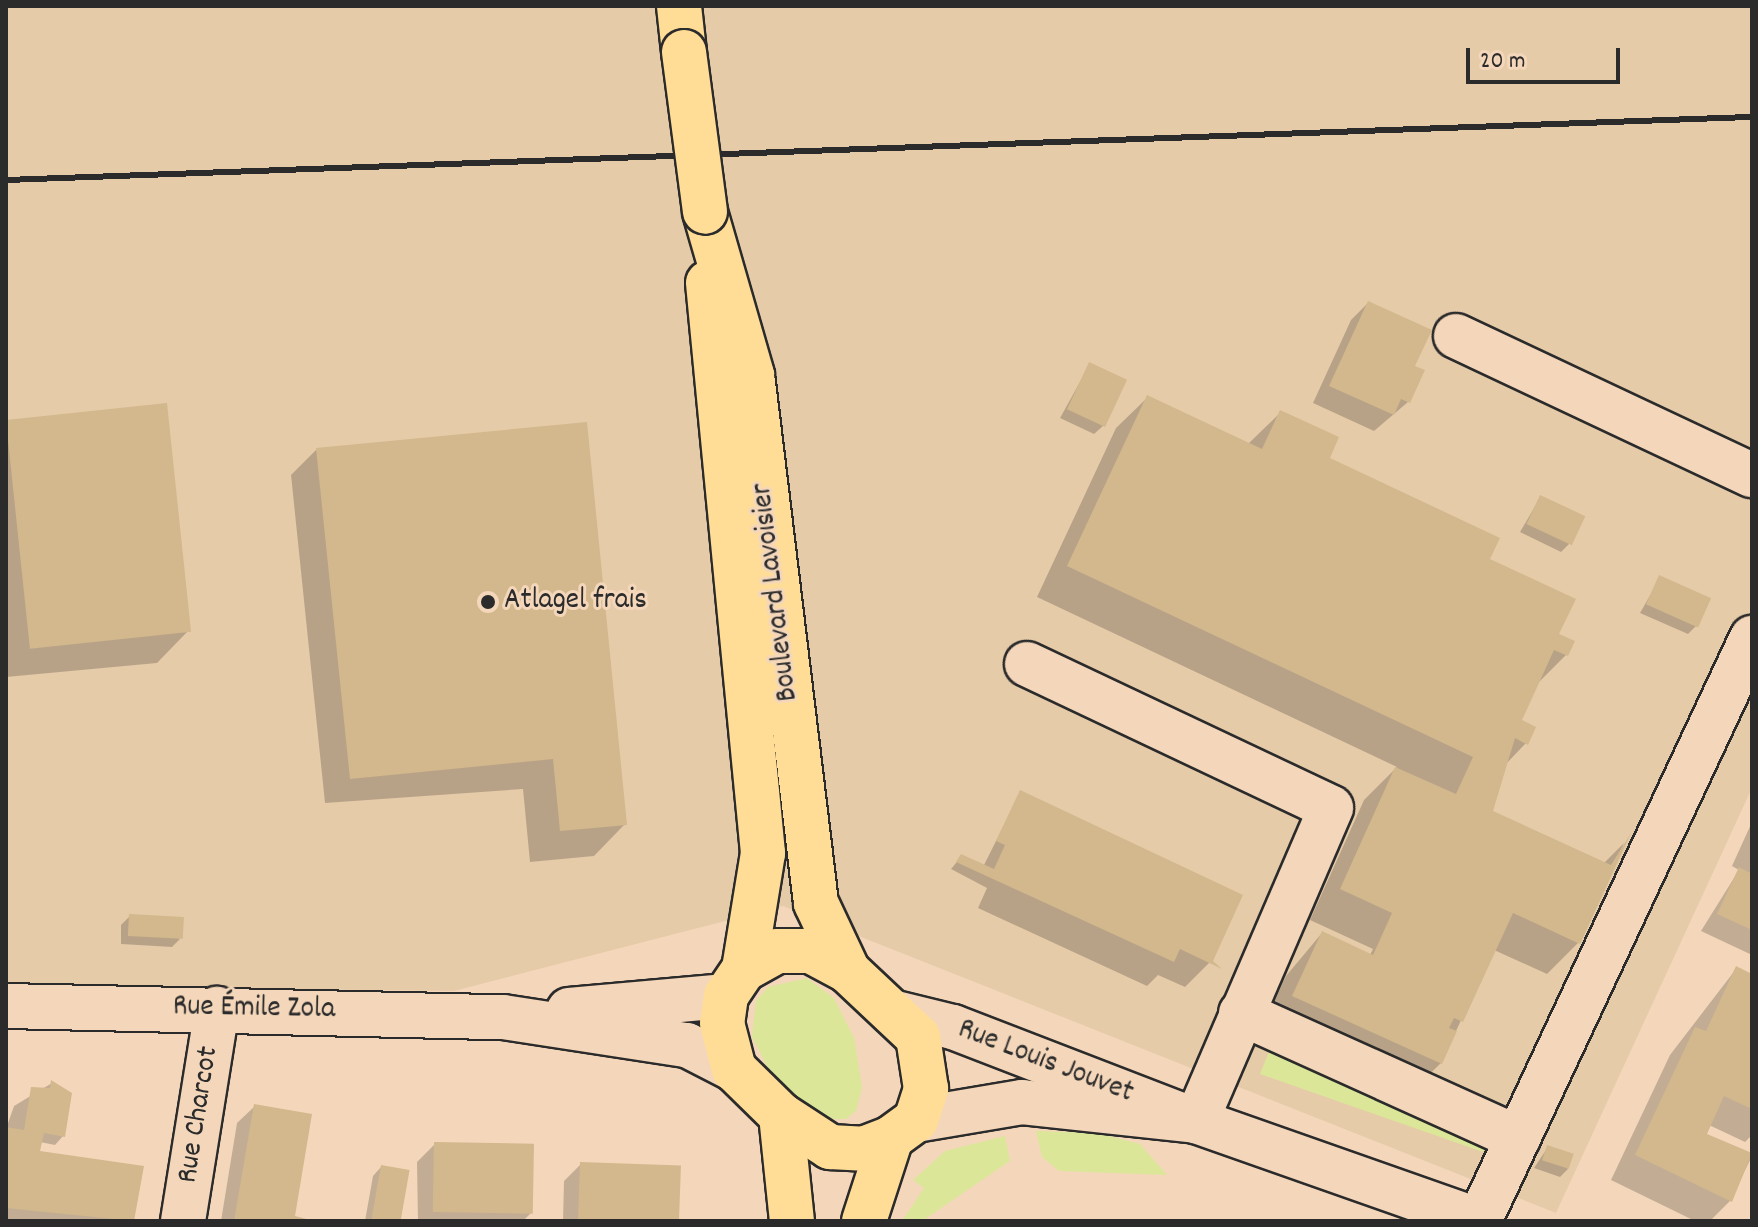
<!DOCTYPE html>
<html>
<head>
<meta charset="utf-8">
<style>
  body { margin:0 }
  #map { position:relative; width:1758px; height:1227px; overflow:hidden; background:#f4d7ba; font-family:Dekko,sans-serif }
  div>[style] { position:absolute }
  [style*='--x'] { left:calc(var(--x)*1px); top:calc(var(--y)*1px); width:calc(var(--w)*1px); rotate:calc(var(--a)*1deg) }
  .built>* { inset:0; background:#e6cba9 }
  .green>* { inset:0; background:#dbe699 }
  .shadow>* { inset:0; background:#0003 }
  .building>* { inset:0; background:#d2b88c; transform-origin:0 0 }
  .roads { filter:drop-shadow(2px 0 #2b2b2b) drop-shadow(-2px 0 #2b2b2b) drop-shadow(0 2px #2b2b2b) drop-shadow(0 -2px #2b2b2b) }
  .minor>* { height:44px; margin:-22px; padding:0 22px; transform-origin:22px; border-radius:22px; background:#f4d7ba }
  .major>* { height:44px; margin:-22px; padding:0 22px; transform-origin:22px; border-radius:22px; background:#ffdd96 }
  .rail>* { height:6px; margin:-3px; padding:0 3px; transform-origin:3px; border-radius:3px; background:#2b2b2b }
  .bridges { filter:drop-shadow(2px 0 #2b2b2b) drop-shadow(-2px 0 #2b2b2b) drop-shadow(0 2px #2b2b2b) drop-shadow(0 -2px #2b2b2b) }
  .major-bridge>* { height:44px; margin:-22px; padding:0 22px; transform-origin:22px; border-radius:22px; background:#ffdd96 }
  .dots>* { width:22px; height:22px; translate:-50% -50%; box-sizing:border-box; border:4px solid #f4d7ba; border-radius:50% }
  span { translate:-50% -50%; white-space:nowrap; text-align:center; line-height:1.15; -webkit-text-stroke:6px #f4d7ba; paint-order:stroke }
  .street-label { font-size:30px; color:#2b2b2b }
  .poi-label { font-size:30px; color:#2b2b2b }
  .left { translate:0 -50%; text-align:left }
  .frame { position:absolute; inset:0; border:8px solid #2b2b2b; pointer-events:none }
  .scale { position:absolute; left:1466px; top:48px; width:154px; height:36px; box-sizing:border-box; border:4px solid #2b2b2b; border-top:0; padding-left:10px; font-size:24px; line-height:28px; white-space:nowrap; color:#2b2b2b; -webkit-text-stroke:6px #f4d7ba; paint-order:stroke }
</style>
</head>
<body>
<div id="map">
  <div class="built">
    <div style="clip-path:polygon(6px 6px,1752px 6px,1752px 788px,1556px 1213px,783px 906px,454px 991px,6px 986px)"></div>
  </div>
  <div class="green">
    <div style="clip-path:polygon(807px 978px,834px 998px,854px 1038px,862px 1087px,856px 1111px,846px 1119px,823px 1119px,807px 1107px,770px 1072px,752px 1037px,756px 1001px,768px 987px)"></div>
    <div style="clip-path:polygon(1272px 1044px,1488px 1144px,1483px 1152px,1260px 1074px)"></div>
    <div style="clip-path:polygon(1036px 1131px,1098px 1133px,1140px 1144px,1167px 1175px,1059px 1171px,1042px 1157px)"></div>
    <div style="clip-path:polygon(1005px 1136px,1010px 1161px,922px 1221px,902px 1221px,924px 1188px,913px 1180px,945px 1151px)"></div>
  </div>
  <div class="shadow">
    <div style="clip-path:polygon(1368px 303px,1412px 367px,1408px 402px,1374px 431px,1313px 403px,1351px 320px)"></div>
    <div style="clip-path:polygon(1090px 364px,1103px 426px,1094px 434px,1060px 418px)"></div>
    <div style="clip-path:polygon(1148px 397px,1248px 444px,1281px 412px,1327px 459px,1488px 560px,1566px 655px,1535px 686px,1519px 721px,1526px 743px,1505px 765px,1490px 812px,1604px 863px,1624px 843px,1579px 942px,1547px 974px,1494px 950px,1441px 1063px,1409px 1094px,1262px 1028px,1286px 976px,1322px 933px,1370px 955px,1373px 949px,1310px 920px,1364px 800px,1397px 767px,1037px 597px,1116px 428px)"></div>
    <div style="clip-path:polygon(6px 421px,188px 631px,157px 663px,6px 677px)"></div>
    <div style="clip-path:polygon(316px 450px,625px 824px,594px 856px,530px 862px,523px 789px,325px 803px,291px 475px)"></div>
    <div style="clip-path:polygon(1540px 498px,1570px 543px,1561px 552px,1520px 532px)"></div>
    <div style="clip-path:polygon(1660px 578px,1696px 626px,1688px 634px,1640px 613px)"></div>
    <div style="clip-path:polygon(1020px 793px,1210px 962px,1185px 987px,1158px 975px,1147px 986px,978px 908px,987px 888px,951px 869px,961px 857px,983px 867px)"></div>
    <div style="clip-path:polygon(1752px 822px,1752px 955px,1701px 931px,1739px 870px,1732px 866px)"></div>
    <div style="clip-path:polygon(130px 916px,180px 939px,172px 947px,121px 944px,121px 925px)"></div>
    <div style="clip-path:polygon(1736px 969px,1752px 976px,1752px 1135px,1745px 1142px,1709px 1125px,1705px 1135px,1752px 1156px,1730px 1201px,1710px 1221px,1695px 1221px,1611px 1180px,1670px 1055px)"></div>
    <div style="clip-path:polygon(52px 1083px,63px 1136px,55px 1145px,40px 1142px,38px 1153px,142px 1168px,132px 1221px,6px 1221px,6px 1129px,14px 1106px)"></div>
    <div style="clip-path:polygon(255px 1106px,292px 1218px,313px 1221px,221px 1221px,237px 1123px)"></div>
    <div style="clip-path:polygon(435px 1144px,531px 1213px,523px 1221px,418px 1221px,417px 1162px)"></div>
    <div style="clip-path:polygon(1548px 1147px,1568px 1169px,1560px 1177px,1534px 1168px)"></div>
    <div style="clip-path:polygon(581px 1164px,677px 1221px,563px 1221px,564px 1181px)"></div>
    <div style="clip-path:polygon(381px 1167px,398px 1221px,365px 1221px,373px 1176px)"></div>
  </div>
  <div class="building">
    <div style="clip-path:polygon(1368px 301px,1432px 330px,1415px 366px,1425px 370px,1410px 403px,1401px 399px,1394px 415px,1329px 386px)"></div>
    <div style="left:1089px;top:362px;width:42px;height:52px;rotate:25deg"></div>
    <div style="clip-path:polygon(1147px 395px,1262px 449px,1280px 410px,1339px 437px,1330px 458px,1500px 538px,1490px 559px,1576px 599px,1559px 634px,1575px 641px,1568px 656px,1554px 650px,1522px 720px,1536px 727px,1528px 745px,1515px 738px,1493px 811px,1611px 865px,1631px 833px,1580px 944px,1513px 913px,1463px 1022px,1454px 1018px,1449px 1028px,1457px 1031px,1442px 1064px,1292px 996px,1322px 931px,1373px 955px,1392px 913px,1340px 889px,1395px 767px,1456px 794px,1473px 757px,1067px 566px)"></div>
    <div style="left:167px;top:403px;width:230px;height:162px;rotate:84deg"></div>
    <div style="clip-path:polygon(587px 422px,627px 825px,560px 831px,553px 759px,350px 779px,316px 448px)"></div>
    <div style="left:1540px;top:495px;width:50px;height:32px;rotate:25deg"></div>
    <div style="left:1659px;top:575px;width:57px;height:32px;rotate:24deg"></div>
    <div style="clip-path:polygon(1020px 790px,1243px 895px,1213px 961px,1222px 969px,1180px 949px,1174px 962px,956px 862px,961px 854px,994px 869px,1005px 845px,996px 841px)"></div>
    <div style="clip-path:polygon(1739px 867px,1752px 874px,1752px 930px,1717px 914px)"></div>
    <div style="left:129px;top:914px;width:55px;height:22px;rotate:3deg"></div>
    <div style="clip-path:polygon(1736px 966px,1752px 974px,1752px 1109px,1724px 1096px,1707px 1134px,1752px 1153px,1732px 1202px,1635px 1155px,1695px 1027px,1706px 1031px)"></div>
    <div style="clip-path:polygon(51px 1080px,72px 1093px,65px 1137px,44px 1133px,40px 1151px,144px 1166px,134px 1221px,6px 1208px,6px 1127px,24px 1130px,31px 1087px,50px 1088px)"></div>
    <div style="clip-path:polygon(254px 1104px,312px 1114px,295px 1216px,314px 1221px,234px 1221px)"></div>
    <div style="left:434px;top:1142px;width:100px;height:70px;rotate:1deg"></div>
    <div style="left:1547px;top:1145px;width:28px;height:16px;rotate:18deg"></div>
    <div style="left:580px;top:1162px;width:101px;height:59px;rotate:2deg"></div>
    <div style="left:381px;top:1165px;width:29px;height:57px;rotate:10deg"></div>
  </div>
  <div class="roads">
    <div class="minor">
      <div style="--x:1456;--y:336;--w:327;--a:25.2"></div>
      <div style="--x:1027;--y:664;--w:336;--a:25.3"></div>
      <div style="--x:1331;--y:808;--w:341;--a:113.3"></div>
      <div style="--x:1196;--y:1121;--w:301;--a:19.4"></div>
      <div style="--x:6;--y:1006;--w:497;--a:1.3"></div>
      <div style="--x:503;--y:1017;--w:186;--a:8.7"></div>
      <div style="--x:687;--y:1045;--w:53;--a:27.1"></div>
      <div style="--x:569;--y:1010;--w:158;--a:-5.1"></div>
      <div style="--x:892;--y:1012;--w:63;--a:13.8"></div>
      <div style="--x:953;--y:1027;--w:261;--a:21.1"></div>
      <div style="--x:1196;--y:1121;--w:175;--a:-173.8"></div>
      <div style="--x:1022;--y:1102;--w:108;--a:170.4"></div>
      <div style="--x:1241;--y:1013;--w:304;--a:24.3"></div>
      <div style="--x:183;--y:1221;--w:215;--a:-80.9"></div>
      <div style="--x:1479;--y:1221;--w:644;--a:-64.91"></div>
    </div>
    <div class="major">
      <div style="--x:679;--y:6;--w:46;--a:83.8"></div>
      <div style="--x:705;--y:212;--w:170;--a:73.9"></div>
      <div style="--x:752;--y:375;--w:532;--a:83.09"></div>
      <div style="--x:816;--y:903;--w:75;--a:64.8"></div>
      <div style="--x:708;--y:283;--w:573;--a:84.49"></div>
      <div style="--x:763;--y:853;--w:118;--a:99.3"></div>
      <div style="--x:781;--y:1115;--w:107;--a:84.1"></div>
      <div style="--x:864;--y:1221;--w:87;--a:-72"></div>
      <div style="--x:891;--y:1138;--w:31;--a:-36"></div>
      <div style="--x:916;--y:1120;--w:33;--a:-72"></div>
      <div style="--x:926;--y:1089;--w:53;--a:-98.7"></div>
      <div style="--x:918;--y:1037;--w:96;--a:-136.7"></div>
      <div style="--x:848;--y:971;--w:42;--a:-151.6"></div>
      <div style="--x:811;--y:951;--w:34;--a:180"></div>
      <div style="--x:777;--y:951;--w:38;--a:151"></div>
      <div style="--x:744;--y:969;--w:32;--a:124"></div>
      <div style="--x:726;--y:996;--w:27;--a:98"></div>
      <div style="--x:722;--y:1023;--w:48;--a:75.4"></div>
      <div style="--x:734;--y:1069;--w:66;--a:44.4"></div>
      <div style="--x:781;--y:1115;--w:59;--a:33.1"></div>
      <div style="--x:830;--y:1147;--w:33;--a:3"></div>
      <div style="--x:863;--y:1149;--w:30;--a:-21"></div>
    </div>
  </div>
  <div class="rail">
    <div style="--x:6;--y:180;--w:1747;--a:-2.07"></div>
  </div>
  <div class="bridges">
    <div class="major-bridge">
      <div style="--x:684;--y:52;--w:161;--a:82.5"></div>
    </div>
  </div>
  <div class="dots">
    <div style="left:488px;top:602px;background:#2b2b2b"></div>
  </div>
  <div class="street-label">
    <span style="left:777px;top:592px;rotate:-97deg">Boulevard Lavoisier</span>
    <span style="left:254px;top:1010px;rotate:1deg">Rue Émile Zola</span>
    <span style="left:1045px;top:1063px;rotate:21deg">Rue Louis Jouvet</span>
    <span style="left:200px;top:1115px;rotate:-81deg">Rue Charcot</span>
  </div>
  <div class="poi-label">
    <span class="left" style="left:504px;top:602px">Atlagel frais</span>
  </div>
  <div class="frame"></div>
  <div class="scale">20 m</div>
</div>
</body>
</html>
